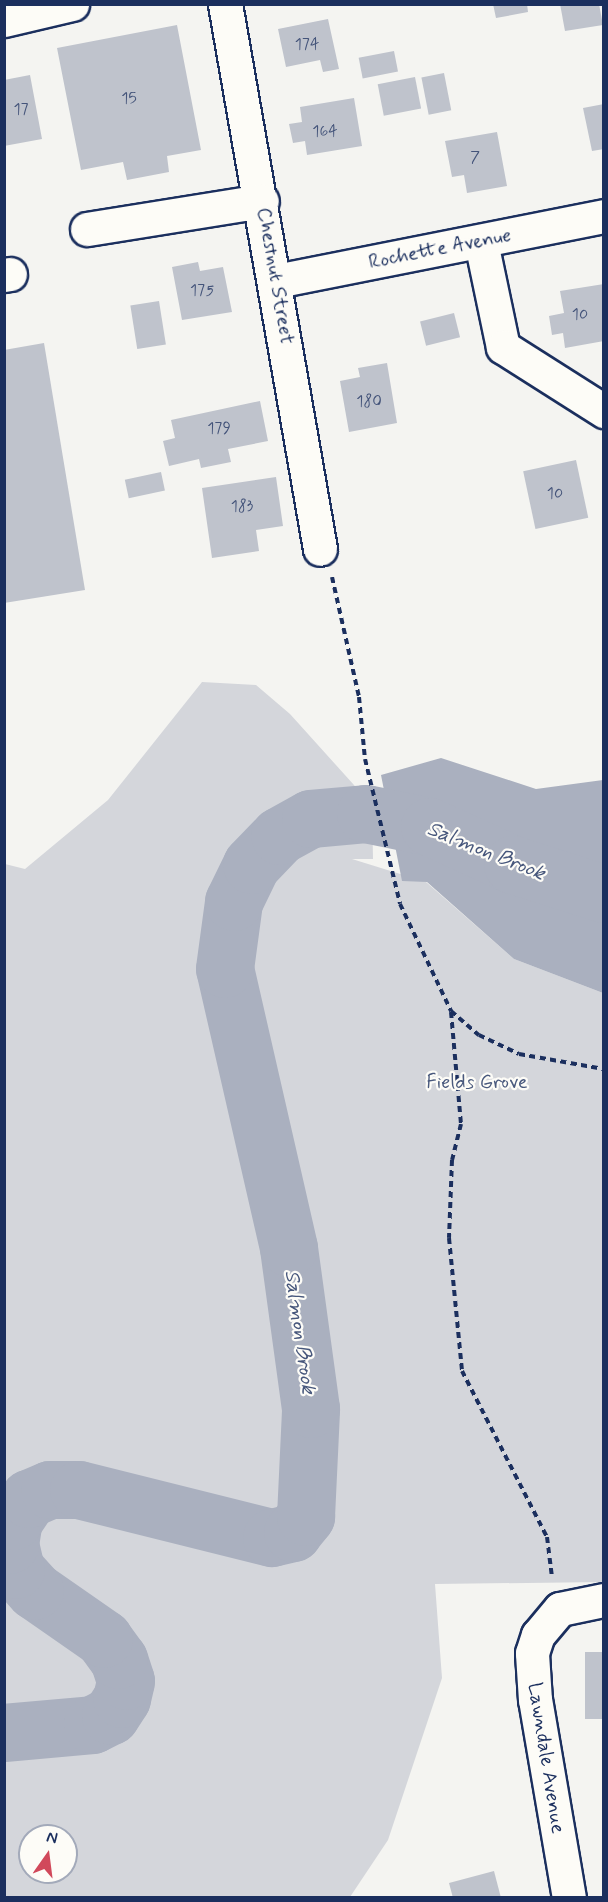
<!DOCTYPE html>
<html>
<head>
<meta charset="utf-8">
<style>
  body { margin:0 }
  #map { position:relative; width:608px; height:1902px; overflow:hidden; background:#f4f4f1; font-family:Mynerve,sans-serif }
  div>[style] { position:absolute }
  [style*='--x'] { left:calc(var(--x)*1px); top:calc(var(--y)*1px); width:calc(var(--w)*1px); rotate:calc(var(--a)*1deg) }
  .green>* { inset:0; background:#d4d6db }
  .water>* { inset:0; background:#aab0bf }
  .river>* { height:58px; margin:-29px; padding:0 29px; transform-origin:29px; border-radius:29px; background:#aab0bf }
  .building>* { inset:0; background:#bfc3cc; transform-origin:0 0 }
  .path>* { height:4px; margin-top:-2px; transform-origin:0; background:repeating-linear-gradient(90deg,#1b2f5e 0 6px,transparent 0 10.5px) }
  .roads { filter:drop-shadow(2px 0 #1b2f5e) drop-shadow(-2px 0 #1b2f5e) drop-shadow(0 2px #1b2f5e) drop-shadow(0 -2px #1b2f5e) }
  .minor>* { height:33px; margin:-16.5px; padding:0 16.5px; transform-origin:16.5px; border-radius:16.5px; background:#fdfcf7 }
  span { translate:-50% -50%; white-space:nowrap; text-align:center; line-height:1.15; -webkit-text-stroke:4.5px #fdfcf7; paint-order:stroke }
  .number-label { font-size:16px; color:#44547a }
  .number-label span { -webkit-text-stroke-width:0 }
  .street-label { font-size:20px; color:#1b2f5e }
  .park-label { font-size:20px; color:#49597d }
  .water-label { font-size:21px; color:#46567b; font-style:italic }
  .frame { position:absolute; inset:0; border:6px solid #1b2f5e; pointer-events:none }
  .north { position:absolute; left:18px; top:1824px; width:60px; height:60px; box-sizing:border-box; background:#fdfcf7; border:2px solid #a3aaba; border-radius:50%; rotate:14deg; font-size:16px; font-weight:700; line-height:24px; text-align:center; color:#1b2f5e }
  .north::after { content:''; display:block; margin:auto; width:21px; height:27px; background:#d1495b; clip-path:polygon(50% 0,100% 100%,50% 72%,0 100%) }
</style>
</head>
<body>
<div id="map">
  <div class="green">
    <div style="clip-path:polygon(evenodd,202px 682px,256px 685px,290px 714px,372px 805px,373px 859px,352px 859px,426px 882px,514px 959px,603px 993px,603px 1582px,435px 1584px,442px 1678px,388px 1840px,350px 1897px,5px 1898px,5px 864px,25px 869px,108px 800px,202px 682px,30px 1836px,66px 1836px,66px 1872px,30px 1872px,30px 1836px)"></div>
  </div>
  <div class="water">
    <div style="clip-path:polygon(441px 758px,536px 789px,603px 780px,603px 993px,514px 959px,427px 882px,402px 881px,381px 775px)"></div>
  </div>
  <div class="river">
    <div style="--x:4;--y:1733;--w:89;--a:-5.1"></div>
    <div style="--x:93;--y:1725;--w:20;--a:-27"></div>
    <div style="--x:111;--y:1716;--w:20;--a:-57"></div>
    <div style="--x:122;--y:1699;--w:18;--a:-77"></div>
    <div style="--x:126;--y:1681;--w:22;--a:-108"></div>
    <div style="--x:119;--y:1660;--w:26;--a:-126"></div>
    <div style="--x:104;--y:1639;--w:84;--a:-145.2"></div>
    <div style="--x:35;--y:1591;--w:28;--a:-132"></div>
    <div style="--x:16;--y:1570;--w:26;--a:-103"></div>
    <div style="--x:10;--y:1545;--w:24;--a:-81"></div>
    <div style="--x:14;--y:1521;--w:27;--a:-56"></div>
    <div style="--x:29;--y:1499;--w:23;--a:-23"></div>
    <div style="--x:50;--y:1490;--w:29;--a:0"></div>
    <div style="--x:79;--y:1490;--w:199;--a:14"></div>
    <div style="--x:272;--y:1538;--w:22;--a:-13"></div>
    <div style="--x:293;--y:1533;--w:21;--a:-51"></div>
    <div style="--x:306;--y:1517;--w:108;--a:-87.3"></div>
    <div style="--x:311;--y:1409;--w:162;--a:-97.8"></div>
    <div style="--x:289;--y:1248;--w:286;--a:-102.9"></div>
    <div style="--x:225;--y:969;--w:68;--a:-82.3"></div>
    <div style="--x:234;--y:902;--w:41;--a:-64.1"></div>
    <div style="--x:252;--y:865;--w:40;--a:-46"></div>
    <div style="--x:280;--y:836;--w:35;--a:-29"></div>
    <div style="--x:311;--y:819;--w:55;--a:-5.2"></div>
    <div style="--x:366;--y:814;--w:65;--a:11.5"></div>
    <div style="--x:430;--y:827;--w:91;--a:24.6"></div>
    <div style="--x:513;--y:865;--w:96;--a:17.7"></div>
  </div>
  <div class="building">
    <div style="clip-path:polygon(493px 4px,527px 4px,528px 12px,496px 18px)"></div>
    <div style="clip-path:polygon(560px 4px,599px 4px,603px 25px,565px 31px)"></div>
    <div style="clip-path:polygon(328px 19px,339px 69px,323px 72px,320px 60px,286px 67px,278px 29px)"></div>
    <div style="clip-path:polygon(177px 25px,201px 150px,167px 156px,169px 172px,127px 180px,123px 162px,81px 170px,57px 48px)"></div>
    <div style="left:394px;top:51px;width:21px;height:36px;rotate:79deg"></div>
    <div style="left:444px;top:73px;width:38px;height:23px;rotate:79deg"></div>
    <div style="clip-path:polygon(30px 75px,42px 139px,4px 146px,4px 80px)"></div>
    <div style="left:415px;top:77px;width:32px;height:38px;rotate:79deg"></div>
    <div style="clip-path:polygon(354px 98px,362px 146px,307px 155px,305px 141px,293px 143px,289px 124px,302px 122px,300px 107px)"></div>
    <div style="clip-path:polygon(604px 104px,604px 149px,592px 151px,583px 108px)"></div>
    <div style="clip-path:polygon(497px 132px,507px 186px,467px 193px,464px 175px,452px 177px,445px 141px)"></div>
    <div style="clip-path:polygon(198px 262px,200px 271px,223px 267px,232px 312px,182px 320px,172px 267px)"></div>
    <div style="clip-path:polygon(604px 284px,604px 341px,565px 348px,563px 333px,552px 335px,549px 316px,564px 313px,560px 291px)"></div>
    <div style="left:159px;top:301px;width:44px;height:29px;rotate:81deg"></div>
    <div style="left:454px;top:313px;width:25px;height:35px;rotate:76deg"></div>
    <div style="clip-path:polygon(44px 343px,85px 590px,4px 603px,4px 350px)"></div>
    <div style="clip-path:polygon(387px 363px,397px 423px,349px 432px,340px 381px,360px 377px,358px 368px)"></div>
    <div style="clip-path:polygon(260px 401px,268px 441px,228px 449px,231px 462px,201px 468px,199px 459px,169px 466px,163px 441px,175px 438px,171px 420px)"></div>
    <div style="left:576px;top:460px;width:59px;height:54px;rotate:78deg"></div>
    <div style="left:161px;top:472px;width:19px;height:37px;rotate:78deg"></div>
    <div style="clip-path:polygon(276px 477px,283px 526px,256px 530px,259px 551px,212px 558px,202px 488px)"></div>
    <div style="left:585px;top:1652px;width:19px;height:67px"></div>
    <div style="clip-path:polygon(494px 1871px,501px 1898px,453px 1898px,449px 1883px)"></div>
  </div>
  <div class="path">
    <div style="--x:332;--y:577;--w:123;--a:77.3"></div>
    <div style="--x:359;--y:697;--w:62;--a:84.5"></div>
    <div style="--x:365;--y:759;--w:149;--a:76.4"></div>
    <div style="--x:400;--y:904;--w:119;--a:64.5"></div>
    <div style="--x:451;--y:1011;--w:37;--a:41"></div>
    <div style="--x:479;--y:1035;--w:44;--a:25.4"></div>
    <div style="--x:519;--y:1054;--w:86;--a:10"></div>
    <div style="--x:451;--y:1012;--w:112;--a:84.9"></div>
    <div style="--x:461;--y:1124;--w:37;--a:104"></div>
    <div style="--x:452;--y:1160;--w:78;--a:92.2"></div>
    <div style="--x:449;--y:1238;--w:134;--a:84.4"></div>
    <div style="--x:462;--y:1371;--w:186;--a:62.9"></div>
    <div style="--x:547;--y:1537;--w:40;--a:82.9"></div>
  </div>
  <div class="roads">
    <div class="minor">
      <div style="--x:225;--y:4;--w:553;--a:80.11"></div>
      <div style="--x:4;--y:20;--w:70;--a:-13.2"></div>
      <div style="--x:87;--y:229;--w:177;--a:-9.1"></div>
      <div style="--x:481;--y:242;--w:107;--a:78.2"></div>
      <div style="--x:503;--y:347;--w:120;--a:32.4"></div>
      <div style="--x:4;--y:275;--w:6;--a:-9"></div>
      <div style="--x:276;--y:281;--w:334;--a:-11.2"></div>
      <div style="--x:569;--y:1898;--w:201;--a:-99.7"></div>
      <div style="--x:535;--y:1700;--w:47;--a:-93.7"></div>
      <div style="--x:532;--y:1653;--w:19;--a:-72"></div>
      <div style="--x:538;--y:1635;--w:34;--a:-50"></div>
      <div style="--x:560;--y:1609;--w:45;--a:-11.6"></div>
    </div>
  </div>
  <div class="number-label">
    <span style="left:307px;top:45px">174</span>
    <span style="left:129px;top:99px">15</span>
    <span style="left:21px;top:110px">17</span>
    <span style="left:325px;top:132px">164</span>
    <span style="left:475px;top:158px">7</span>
    <span style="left:202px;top:291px">175</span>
    <span style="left:580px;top:315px">10</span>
    <span style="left:369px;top:402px">180</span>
    <span style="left:219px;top:429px">179</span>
    <span style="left:555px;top:494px">10</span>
    <span style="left:242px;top:507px">183</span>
  </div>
  <div class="street-label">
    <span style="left:440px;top:249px;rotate:-11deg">Rochette Avenue</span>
    <span style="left:275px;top:276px;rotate:80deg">Chestnut Street</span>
    <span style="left:546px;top:1758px;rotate:81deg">Lawndale Avenue</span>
  </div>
  <div class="park-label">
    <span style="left:477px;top:1082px">Fields Grove</span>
  </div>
  <div class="water-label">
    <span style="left:486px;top:851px;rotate:22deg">Salmon Brook</span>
    <span style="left:300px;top:1332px;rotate:82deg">Salmon Brook</span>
  </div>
  <div class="frame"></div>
  <div class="north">N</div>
</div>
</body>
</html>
